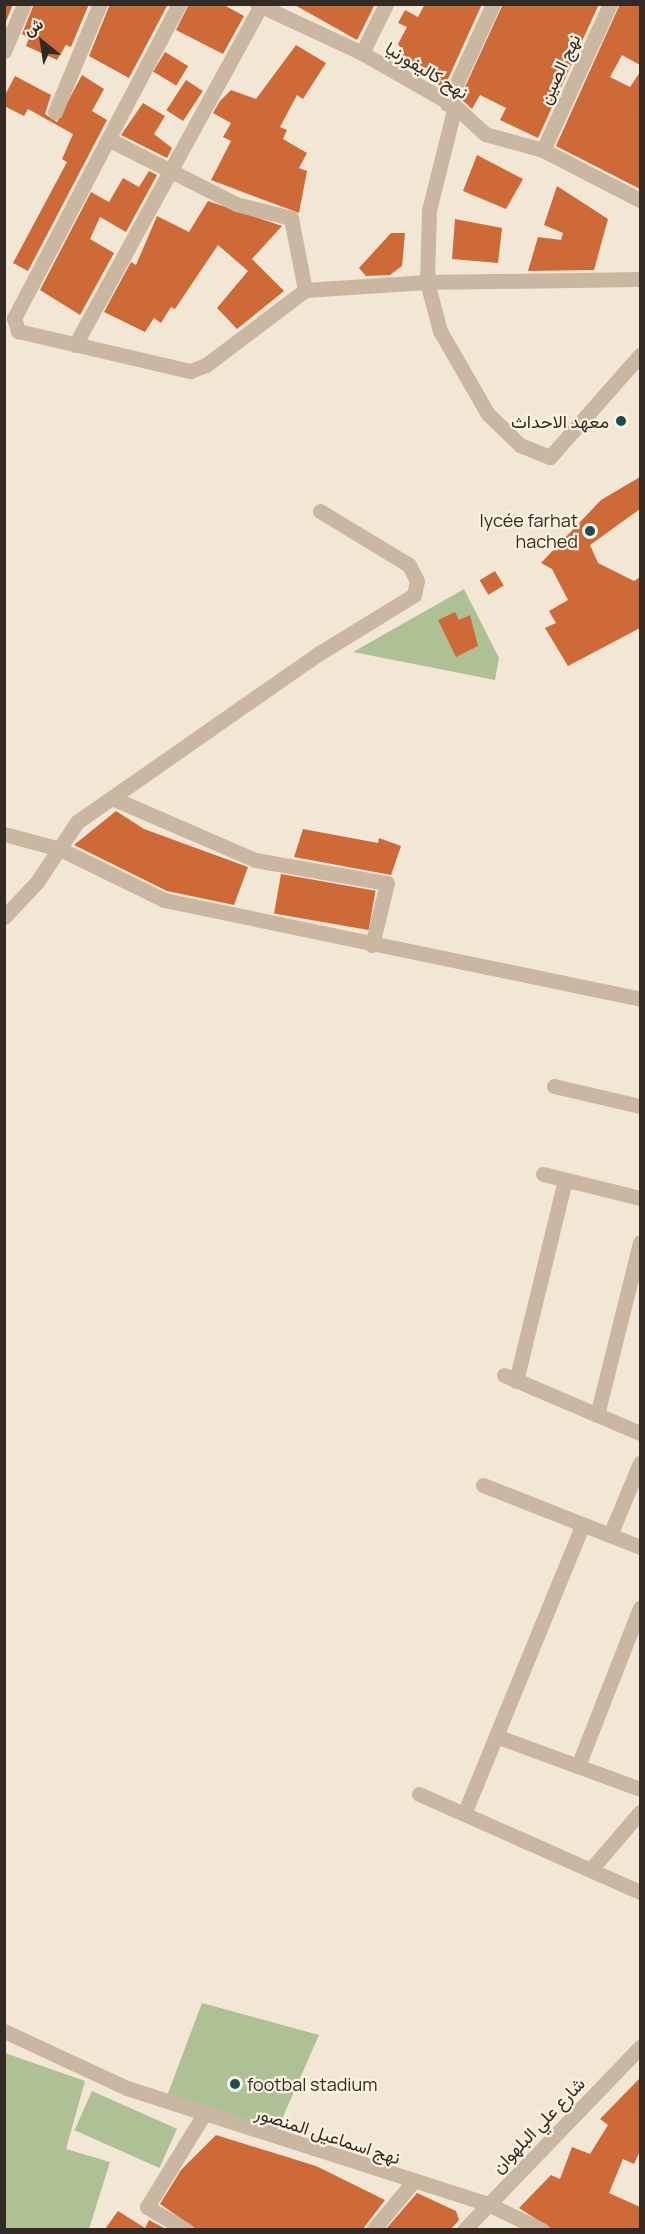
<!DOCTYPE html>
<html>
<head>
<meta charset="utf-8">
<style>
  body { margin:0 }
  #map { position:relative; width:645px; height:2234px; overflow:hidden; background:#f2e7d5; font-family:Manrope,Vazirmatn,sans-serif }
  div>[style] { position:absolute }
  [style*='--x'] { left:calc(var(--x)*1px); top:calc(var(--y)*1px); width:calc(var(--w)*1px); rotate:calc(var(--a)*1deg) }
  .green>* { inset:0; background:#aec195; transform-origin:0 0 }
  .building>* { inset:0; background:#cd6a38; transform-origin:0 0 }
  .minor>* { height:15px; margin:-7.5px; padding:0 7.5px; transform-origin:7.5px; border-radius:7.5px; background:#cab7a1 }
  .tertiary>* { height:15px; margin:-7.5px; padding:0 7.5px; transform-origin:7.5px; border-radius:7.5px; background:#cab7a1 }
  .dots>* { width:16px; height:16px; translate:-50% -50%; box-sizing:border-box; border:3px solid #faf1e1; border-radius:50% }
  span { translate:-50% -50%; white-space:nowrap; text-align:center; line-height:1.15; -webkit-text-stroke:4.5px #faf1e1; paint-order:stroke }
  .street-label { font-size:18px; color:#332a24 }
  .poi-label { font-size:18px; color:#332a24 }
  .right { translate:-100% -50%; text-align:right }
  .left { translate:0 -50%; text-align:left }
  .frame { position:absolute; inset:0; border:6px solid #332a24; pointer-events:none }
  .north { position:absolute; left:12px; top:12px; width:60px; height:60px; -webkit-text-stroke:4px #faf1e1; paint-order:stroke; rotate:330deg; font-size:16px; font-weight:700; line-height:24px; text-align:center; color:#332a24 }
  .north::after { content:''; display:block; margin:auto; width:21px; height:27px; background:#332a24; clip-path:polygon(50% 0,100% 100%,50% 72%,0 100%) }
</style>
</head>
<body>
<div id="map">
  <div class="green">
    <div style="clip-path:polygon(464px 589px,499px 658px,495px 680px,353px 652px)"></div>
    <div style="clip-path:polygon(202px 2003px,319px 2035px,275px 2135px,165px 2101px)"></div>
    <div style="clip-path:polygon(5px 2053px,85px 2081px,66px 2149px,110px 2162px,89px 2229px,5px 2229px)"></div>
    <div style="left:92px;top:2091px;width:93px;height:43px;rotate:24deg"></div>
  </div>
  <div class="building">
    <div style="clip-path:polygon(4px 4px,13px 4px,5px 24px,4px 24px)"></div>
    <div style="clip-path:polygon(34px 4px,89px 4px,71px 47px,66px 45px,57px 60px,26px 46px,29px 38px,22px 34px)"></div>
    <div style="clip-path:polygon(110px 4px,168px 4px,129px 78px,89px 56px)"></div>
    <div style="clip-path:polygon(189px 4px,222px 4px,244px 16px,223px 54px,176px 30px)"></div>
    <div style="clip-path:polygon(293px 4px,375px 4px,357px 40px)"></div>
    <div style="clip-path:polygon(425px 4px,482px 4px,444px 88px,399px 61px,404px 53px,398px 44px,407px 27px,398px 23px,405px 10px,418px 17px)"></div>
    <div style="clip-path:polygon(503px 4px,599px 4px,538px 138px,500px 120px,506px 108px,480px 95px,472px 109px,460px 98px)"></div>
    <div style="clip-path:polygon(620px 4px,640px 4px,640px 65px,622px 55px,610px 77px,630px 87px,640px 72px,640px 189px,556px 146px)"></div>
    <div style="clip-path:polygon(296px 45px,326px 63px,303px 99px,297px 95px,280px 127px,287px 130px,283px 139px,307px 153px,299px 168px,307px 171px,299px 213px,211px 180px,231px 141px,223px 137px,231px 123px,213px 113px,220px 101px,231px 90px,256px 99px)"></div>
    <div style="left:165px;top:52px;width:27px;height:23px;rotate:31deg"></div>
    <div style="clip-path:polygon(82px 75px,104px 89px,92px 111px,107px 120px,28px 271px,13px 263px,67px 162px,62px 159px,73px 134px,28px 109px,24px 116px,4px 106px,4px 97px,15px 76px,51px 95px,45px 114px,57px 122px)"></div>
    <div style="left:186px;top:80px;width:20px;height:36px;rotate:33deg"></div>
    <div style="clip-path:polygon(143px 103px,165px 116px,154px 134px,172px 148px,167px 158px,121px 135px)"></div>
    <div style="clip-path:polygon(477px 155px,523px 179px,506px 209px,463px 191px)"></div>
    <div style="clip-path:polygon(149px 171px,157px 175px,126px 232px,100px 217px,90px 239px,114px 253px,80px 315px,40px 290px,91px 192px,109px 202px,123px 178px,139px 187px)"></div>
    <div style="clip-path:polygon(557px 186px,608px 219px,594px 270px,528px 271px,538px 237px,561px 240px,563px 233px,544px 225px)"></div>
    <div style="clip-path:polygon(208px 201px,282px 226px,252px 259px,284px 291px,237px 329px,217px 308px,248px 271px,218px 245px,175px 309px,171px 307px,161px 323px,154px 318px,145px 332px,104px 312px,131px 262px,136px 265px,157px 216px,189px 232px)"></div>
    <div style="clip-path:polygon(455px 219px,502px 228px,498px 263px,452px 259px)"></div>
    <div style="clip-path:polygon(391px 233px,405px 233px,402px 266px,390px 275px,366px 276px,359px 268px)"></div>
    <div style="clip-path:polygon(640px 477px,640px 509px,590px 545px,598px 563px,634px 581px,640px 577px,640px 628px,568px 666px,545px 628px,556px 623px,549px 611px,568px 600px,552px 569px,541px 563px,601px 500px)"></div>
    <div style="left:495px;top:571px;width:17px;height:18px;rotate:59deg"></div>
    <div style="clip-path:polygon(455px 612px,459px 620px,470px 615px,478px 646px,456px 657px,438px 620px)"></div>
    <div style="clip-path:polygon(116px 811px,144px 829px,248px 867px,234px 905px,167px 891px,74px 845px)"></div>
    <div style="clip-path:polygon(303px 829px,378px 843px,379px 838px,401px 846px,391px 875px,294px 857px)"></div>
    <div style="left:281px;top:874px;width:96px;height:40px;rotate:10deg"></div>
    <div style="clip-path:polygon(640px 2078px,640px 2151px,634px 2164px,623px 2159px,609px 2193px,640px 2207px,640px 2229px,552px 2229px,519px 2208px,551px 2175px,560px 2179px,572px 2147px,590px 2154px,608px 2125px,600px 2119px)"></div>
    <div style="clip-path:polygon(216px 2135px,316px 2166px,385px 2200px,363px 2229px,196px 2229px,160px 2204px,181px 2170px)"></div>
    <div style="clip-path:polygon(417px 2193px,456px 2211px,459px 2220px,451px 2229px,386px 2229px)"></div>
    <div style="clip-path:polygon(118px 2211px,145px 2228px,149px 2220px,166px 2229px,105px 2229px)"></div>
  </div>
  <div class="minor">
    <div style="--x:179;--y:4;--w:355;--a:117.7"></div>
    <div style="--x:14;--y:318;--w:14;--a:73"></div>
    <div style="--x:18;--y:331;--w:177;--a:13.1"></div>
    <div style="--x:190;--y:371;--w:17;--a:-21"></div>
    <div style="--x:206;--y:365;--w:124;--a:-37.1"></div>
    <div style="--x:305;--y:290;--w:122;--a:-3.8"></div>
    <div style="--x:427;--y:282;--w:213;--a:-0.8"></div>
    <div style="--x:4;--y:51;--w:51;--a:-66.9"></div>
    <div style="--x:362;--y:53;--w:55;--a:-63.9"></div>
    <div style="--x:447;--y:104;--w:110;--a:-65.3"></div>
    <div style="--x:455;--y:106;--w:107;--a:104"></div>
    <div style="--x:429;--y:210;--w:72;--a:91.6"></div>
    <div style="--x:427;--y:282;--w:51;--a:75.1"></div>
    <div style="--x:440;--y:331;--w:96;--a:60"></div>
    <div style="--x:488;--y:414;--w:45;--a:44.1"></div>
    <div style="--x:520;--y:445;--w:32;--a:22"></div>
    <div style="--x:550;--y:457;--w:136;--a:-48.6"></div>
    <div style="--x:55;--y:112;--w:117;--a:-67.4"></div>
    <div style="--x:108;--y:139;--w:144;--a:26.9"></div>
    <div style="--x:236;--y:204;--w:57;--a:14.3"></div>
    <div style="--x:291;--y:218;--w:73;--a:79"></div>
    <div style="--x:543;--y:150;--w:161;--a:-65.3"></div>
    <div style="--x:75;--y:345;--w:389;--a:-61.3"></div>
    <div style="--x:112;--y:798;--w:156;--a:23.4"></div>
    <div style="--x:255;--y:860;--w:134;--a:9.9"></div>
    <div style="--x:387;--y:883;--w:64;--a:103.6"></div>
    <div style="--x:4;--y:834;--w:58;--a:15"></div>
    <div style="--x:60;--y:849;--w:116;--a:26.1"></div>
    <div style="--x:164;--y:900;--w:486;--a:11.7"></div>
    <div style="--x:4;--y:917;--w:48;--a:-46.7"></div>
    <div style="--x:37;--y:882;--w:72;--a:-56.3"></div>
    <div style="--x:77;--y:822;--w:294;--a:-34.9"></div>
    <div style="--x:318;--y:654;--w:113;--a:-31.6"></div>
    <div style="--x:414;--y:595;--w:14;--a:-78"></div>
    <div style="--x:417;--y:581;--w:18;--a:-117"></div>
    <div style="--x:409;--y:565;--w:104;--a:-148.8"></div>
    <div style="--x:554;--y:1086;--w:88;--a:13.1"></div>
    <div style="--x:543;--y:1174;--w:100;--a:13.9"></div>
    <div style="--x:504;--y:1375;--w:148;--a:23.1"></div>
    <div style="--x:516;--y:1381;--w:207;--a:-76.3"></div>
    <div style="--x:597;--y:1415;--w:178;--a:-76"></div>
    <div style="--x:483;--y:1485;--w:169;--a:21.5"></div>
    <div style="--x:610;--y:1535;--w:78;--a:-67.4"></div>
    <div style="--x:496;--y:1736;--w:153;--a:20.2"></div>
    <div style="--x:578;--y:1766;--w:170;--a:-68.6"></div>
    <div style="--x:419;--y:1794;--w:242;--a:23.9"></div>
    <div style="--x:464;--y:1814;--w:313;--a:-67.7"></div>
    <div style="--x:592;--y:1868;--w:74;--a:-49.4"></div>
    <div style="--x:4;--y:2031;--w:136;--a:24.9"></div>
    <div style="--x:127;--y:2088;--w:379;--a:17.8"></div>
    <div style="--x:488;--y:2204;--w:60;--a:25.7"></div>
    <div style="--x:186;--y:2230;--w:45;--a:-149.5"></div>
    <div style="--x:147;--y:2207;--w:109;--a:-58.5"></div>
    <div style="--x:373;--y:2230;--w:61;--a:-50.3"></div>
  </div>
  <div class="tertiary">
    <div style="--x:257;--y:4;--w:116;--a:25"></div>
    <div style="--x:362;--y:53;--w:107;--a:29.7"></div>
    <div style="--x:455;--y:106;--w:41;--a:43"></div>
    <div style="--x:485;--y:134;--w:60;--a:15.4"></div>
    <div style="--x:543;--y:150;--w:109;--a:27.3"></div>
    <div style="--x:464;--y:2230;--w:254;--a:-46.1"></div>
  </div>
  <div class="dots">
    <div style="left:621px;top:421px;background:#184d56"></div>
    <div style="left:590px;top:531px;background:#184d56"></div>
    <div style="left:235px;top:2084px;background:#184d56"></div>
  </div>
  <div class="street-label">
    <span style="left:559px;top:69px;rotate:-65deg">نهج الصين</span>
    <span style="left:427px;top:70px;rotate:31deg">نهح كاليفورنيا</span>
    <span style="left:538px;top:2125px;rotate:-46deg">شارع علي البلهوان</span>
    <span style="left:328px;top:2135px;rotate:18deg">نهج اسماعيل المنصور</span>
  </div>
  <div class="poi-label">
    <span class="right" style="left:609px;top:421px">معهد الاحداث</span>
    <span class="right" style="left:578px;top:531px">lycée farhat<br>hached</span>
    <span class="left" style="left:247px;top:2084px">footbal stadium</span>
  </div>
  <div class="frame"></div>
  <div class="north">ش</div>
</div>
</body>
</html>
